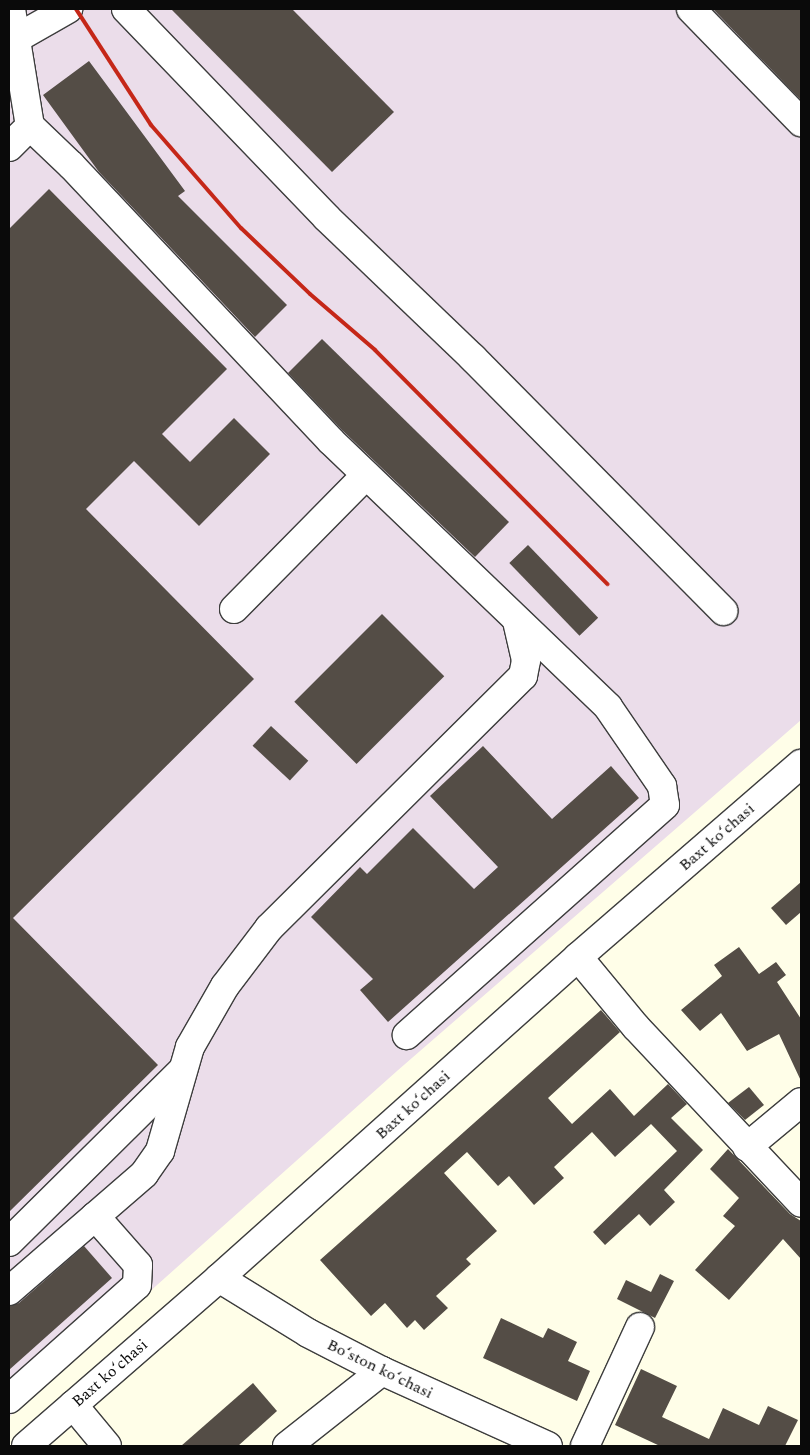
<!DOCTYPE html>
<html>
<head>
<meta charset="utf-8">
<style>
  body { margin:0 }
  #map { position:relative; width:810px; height:1455px; overflow:hidden; background:#fffee8; font-family:Spectral,serif }
  div>[style] { position:absolute }
  [style*='--x'] { left:calc(var(--x)*1px); top:calc(var(--y)*1px); width:calc(var(--w)*1px); rotate:calc(var(--a)*1deg) }
  .industrial>* { inset:0; background:#ebddea }
  .building>* { inset:0; background:#544d46; transform-origin:0 0 }
  .roads { filter:drop-shadow(1px 0 #3d3d3d) drop-shadow(-1px 0 #3d3d3d) drop-shadow(0 1px #3d3d3d) drop-shadow(0 -1px #3d3d3d) }
  .minor>* { height:28px; margin:-14px; padding:0 14px; transform-origin:14px; border-radius:14px; background:#fff }
  .rail>* { height:4px; margin:-2px; padding:0 2px; transform-origin:2px; border-radius:2px; background:#c52718 }
  span { translate:-50% -50%; white-space:nowrap; text-align:center; line-height:1.15; -webkit-text-stroke:5px #fff; paint-order:stroke }
  .street-label { font-size:16px; color:#0a0a0a }
  .frame { position:absolute; inset:0; border:10px solid #0a0a0a; pointer-events:none }
</style>
</head>
<body>
<div id="map">
  <div class="industrial">
    <div style="clip-path:polygon(9px 9px,801px 9px,801px 720px,397px 1071px,9px 1417px)"></div>
  </div>
  <div class="building">
    <div style="clip-path:polygon(171px 9px,292px 9px,394px 112px,332px 172px)"></div>
    <div style="clip-path:polygon(713px 9px,801px 9px,801px 100px,794px 93px)"></div>
    <div style="clip-path:polygon(89px 61px,185px 191px,178px 196px,287px 305px,255px 337px,99px 172px,43px 95px)"></div>
    <div style="clip-path:polygon(49px 189px,227px 369px,162px 434px,190px 462px,234px 418px,270px 454px,199px 526px,134px 461px,86px 509px,254px 679px,13px 918px,158px 1065px,9px 1212px,9px 229px)"></div>
    <div style="clip-path:polygon(322px 339px,509px 522px,475px 557px,342px 430px,288px 373px)"></div>
    <div style="left:528px;top:545px;width:101px;height:26px;rotate:46deg"></div>
    <div style="left:382px;top:614px;width:88px;height:124px;rotate:45deg"></div>
    <div style="left:271px;top:726px;width:51px;height:27px;rotate:43deg"></div>
    <div style="clip-path:polygon(483px 746px,552px 819px,611px 766px,639px 798px,388px 1022px,360px 990px,373px 979px,311px 917px,360px 867px,367px 874px,413px 828px,474px 889px,498px 867px,430px 796px)"></div>
    <div style="clip-path:polygon(801px 882px,801px 912px,786px 925px,771px 908px)"></div>
    <div style="clip-path:polygon(739px 947px,759px 974px,776px 962px,786px 975px,777px 982px,801px 1019px,801px 1081px,779px 1034px,747px 1051px,721px 1013px,700px 1031px,681px 1010px,722px 976px,714px 965px)"></div>
    <div style="clip-path:polygon(601px 1010px,620px 1032px,548px 1098px,572px 1124px,610px 1089px,634px 1116px,668px 1084px,687px 1104px,671px 1118px,703px 1150px,664px 1190px,675px 1202px,650px 1226px,639px 1214px,605px 1245px,593px 1232px,677px 1151px,651px 1124px,615px 1157px,592px 1132px,554px 1167px,564px 1178px,534px 1205px,509px 1176px,498px 1186px,467px 1152px,444px 1173px,497px 1231px,466px 1259px,471px 1264px,436px 1296px,448px 1308px,424px 1330px,415px 1320px,407px 1328px,385px 1303px,371px 1316px,320px 1260px)"></div>
    <div style="clip-path:polygon(749px 1087px,764px 1105px,745px 1120px,728px 1103px)"></div>
    <div style="clip-path:polygon(728px 1149px,790px 1214px,801px 1221px,801px 1259px,783px 1239px,729px 1300px,695px 1270px,735px 1226px,723px 1216px,739px 1198px,710px 1169px)"></div>
    <div style="clip-path:polygon(84px 1246px,112px 1278px,9px 1370px,9px 1306px,19px 1303px)"></div>
    <div style="clip-path:polygon(660px 1274px,674px 1281px,655px 1318px,617px 1299px,626px 1280px,651px 1292px)"></div>
    <div style="clip-path:polygon(501px 1318px,543px 1338px,548px 1328px,577px 1342px,568px 1361px,590px 1371px,577px 1401px,483px 1358px)"></div>
    <div style="clip-path:polygon(641px 1369px,677px 1386px,662px 1417px,709px 1439px,723px 1408px,759px 1425px,768px 1406px,798px 1420px,785px 1446px,660px 1446px,615px 1425px)"></div>
    <div style="clip-path:polygon(253px 1383px,277px 1411px,238px 1446px,181px 1446px)"></div>
  </div>
  <div class="roads">
    <div class="minor">
      <div style="--x:11;--y:9;--w:119;--a:80.8"></div>
      <div style="--x:30;--y:126;--w:57;--a:43.6"></div>
      <div style="--x:71;--y:165;--w:379;--a:46.7"></div>
      <div style="--x:331;--y:441;--w:384;--a:43.8"></div>
      <div style="--x:608;--y:707;--w:96;--a:55.6"></div>
      <div style="--x:662;--y:786;--w:19;--a:81"></div>
      <div style="--x:665;--y:805;--w:346;--a:138.3"></div>
      <div style="--x:126;--y:9;--w:290;--a:46.1"></div>
      <div style="--x:327;--y:218;--w:202;--a:43.8"></div>
      <div style="--x:473;--y:358;--w:356;--a:45.3"></div>
      <div style="--x:691;--y:9;--w:158;--a:45.8"></div>
      <div style="--x:17;--y:38;--w:59;--a:-29.6"></div>
      <div style="--x:9;--y:147;--w:30;--a:-45"></div>
      <div style="--x:234;--y:609;--w:188;--a:-45.4"></div>
      <div style="--x:578;--y:957;--w:91;--a:50.4"></div>
      <div style="--x:636;--y:1027;--w:241;--a:46.8"></div>
      <div style="--x:747;--y:1147;--w:70;--a:-39.8"></div>
      <div style="--x:9;--y:1242;--w:243;--a:-44.7"></div>
      <div style="--x:219;--y:1278;--w:105;--a:31.7"></div>
      <div style="--x:308;--y:1333;--w:83;--a:27.2"></div>
      <div style="--x:382;--y:1371;--w:182;--a:24.3"></div>
      <div style="--x:9;--y:1291;--w:179;--a:-40.9"></div>
      <div style="--x:144;--y:1174;--w:28;--a:-55"></div>
      <div style="--x:160;--y:1151;--w:108;--a:-73.9"></div>
      <div style="--x:190;--y:1047;--w:70;--a:-60.2"></div>
      <div style="--x:225;--y:986;--w:73;--a:-52.8"></div>
      <div style="--x:269;--y:928;--w:358;--a:-44.8"></div>
      <div style="--x:523;--y:676;--w:16;--a:-79"></div>
      <div style="--x:526;--y:660;--w:40;--a:-103"></div>
      <div style="--x:9;--y:1399;--w:171;--a:-41.7"></div>
      <div style="--x:137;--y:1285;--w:20;--a:-87"></div>
      <div style="--x:138;--y:1265;--w:65;--a:-131.3"></div>
      <div style="--x:73;--y:1405;--w:53;--a:50.3"></div>
      <div style="--x:26;--y:1446;--w:256;--a:-41"></div>
      <div style="--x:219;--y:1278;--w:482;--a:-41.8"></div>
      <div style="--x:578;--y:957;--w:295;--a:-40.9"></div>
      <div style="--x:287;--y:1446;--w:121;--a:-38.3"></div>
      <div style="--x:585;--y:1446;--w:131;--a:-65.2"></div>
    </div>
  </div>
  <div class="rail">
    <div style="--x:76;--y:9;--w:138;--a:57.1"></div>
    <div style="--x:151;--y:125;--w:137;--a:48.9"></div>
    <div style="--x:241;--y:228;--w:95;--a:43.7"></div>
    <div style="--x:310;--y:294;--w:86;--a:40.7"></div>
    <div style="--x:375;--y:350;--w:330;--a:45.2"></div>
  </div>
  <div class="street-label">
    <span style="left:717px;top:837px;rotate:-41deg">Baxt koʻchasi</span>
    <span style="left:413px;top:1105px;rotate:-42deg">Baxt koʻchasi</span>
    <span style="left:380px;top:1369px;rotate:26deg">Boʻston koʻchasi</span>
    <span style="left:110px;top:1373px;rotate:-41deg">Baxt koʻchasi</span>
  </div>
  <div class="frame"></div>
</div>
</body>
</html>
